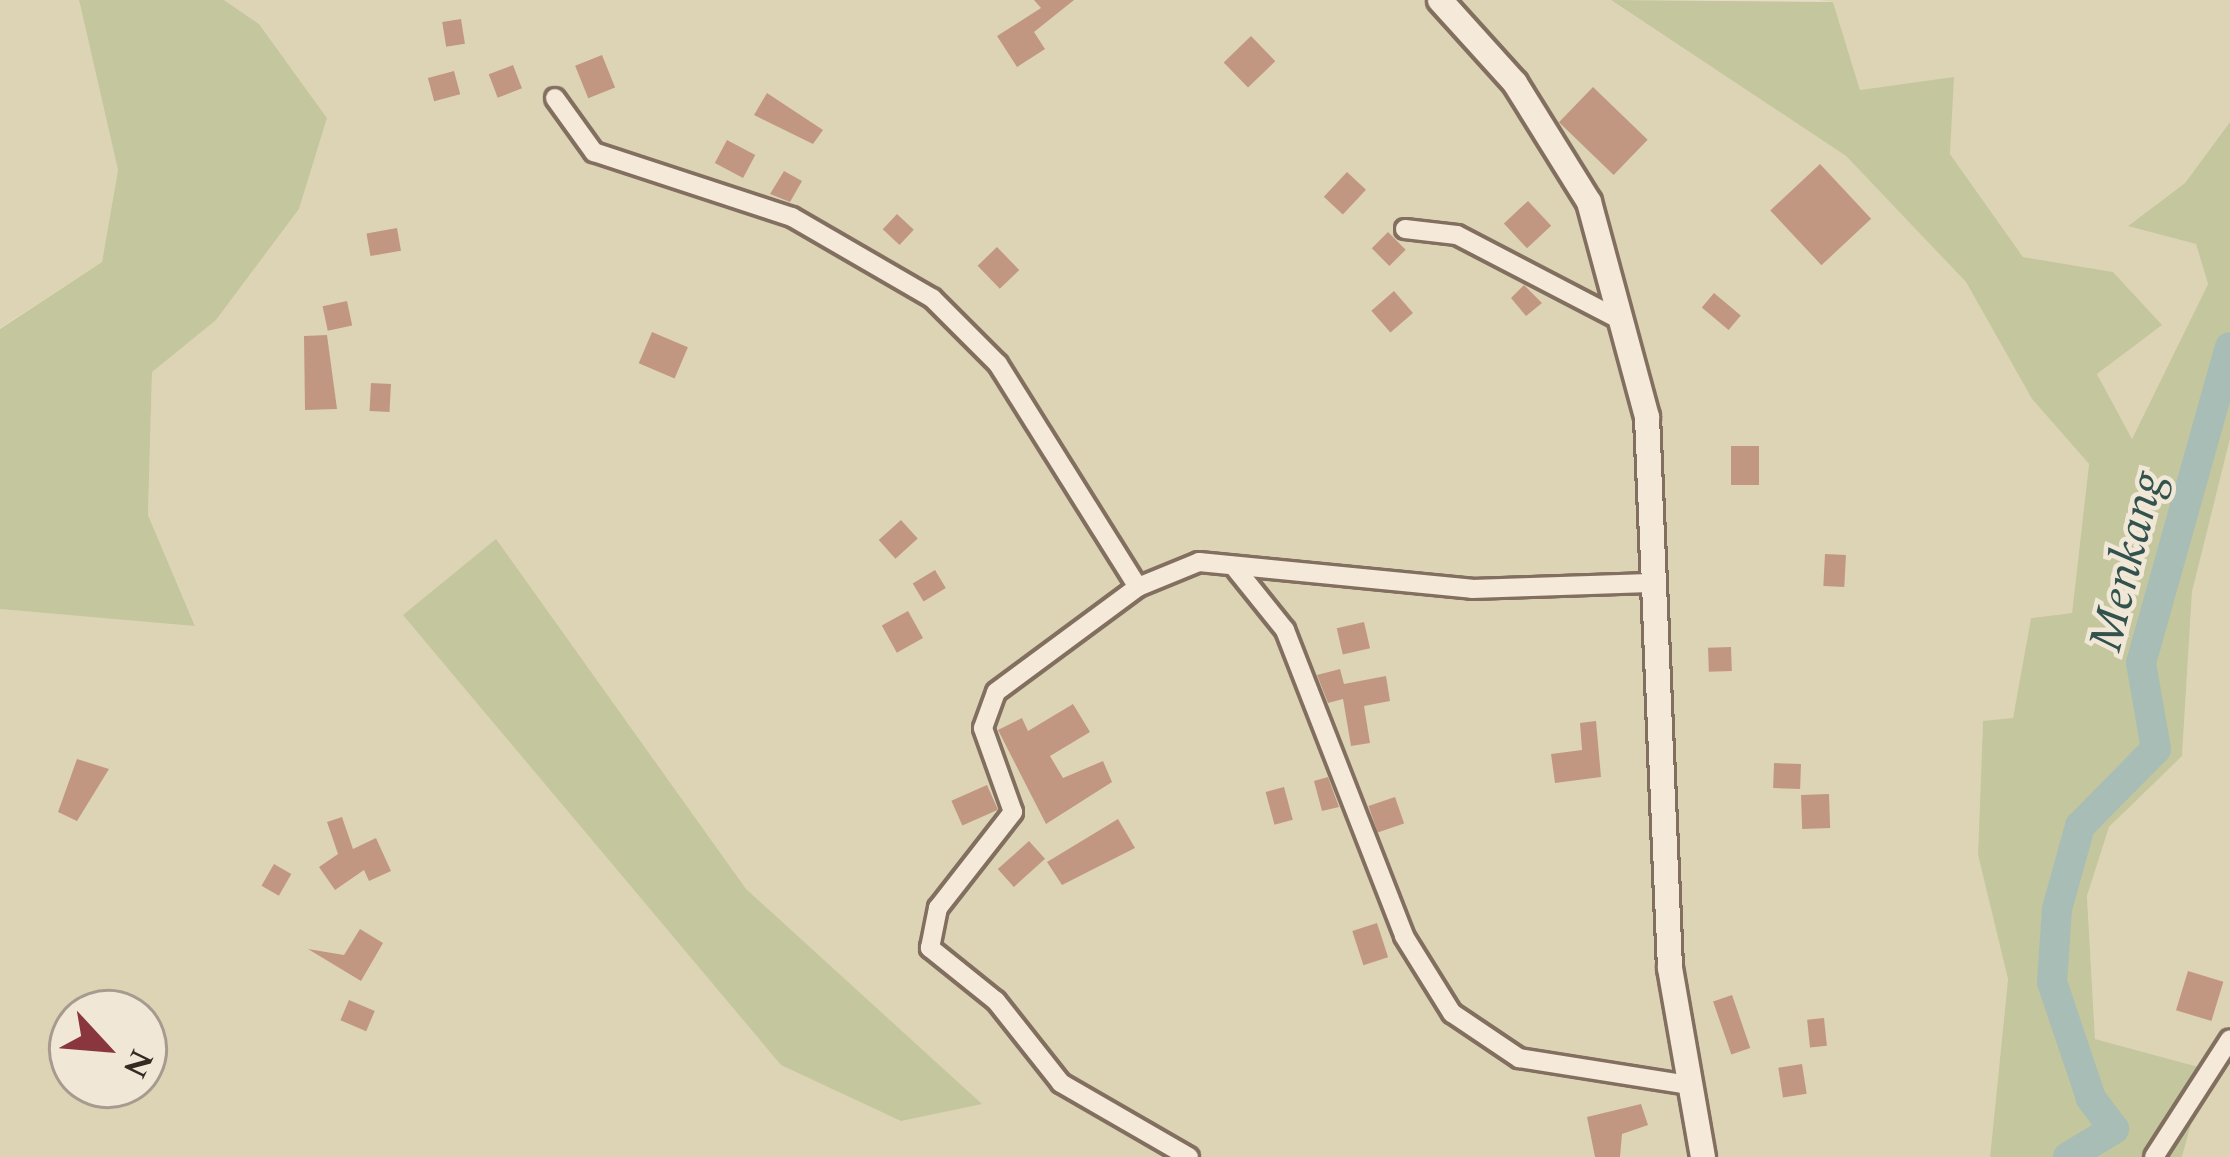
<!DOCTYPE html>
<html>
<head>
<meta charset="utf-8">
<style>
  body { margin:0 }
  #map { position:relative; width:2230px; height:1157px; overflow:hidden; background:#e9dcc7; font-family:Spectral,serif }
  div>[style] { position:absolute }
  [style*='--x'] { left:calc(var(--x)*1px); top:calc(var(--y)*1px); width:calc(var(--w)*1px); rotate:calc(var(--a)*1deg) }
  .farmland>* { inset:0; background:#ddd4b6 }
  .green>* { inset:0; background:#c4c69d }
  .river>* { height:30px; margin:-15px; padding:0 15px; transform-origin:15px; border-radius:15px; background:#a8bdb5 }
  .building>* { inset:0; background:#c29782; transform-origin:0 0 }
  .roads { filter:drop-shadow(3px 0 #826f5f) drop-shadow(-3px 0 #826f5f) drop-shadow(0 3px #826f5f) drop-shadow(0 -3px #826f5f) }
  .minor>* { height:18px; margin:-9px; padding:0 9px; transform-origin:9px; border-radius:9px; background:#f5eada }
  .tertiary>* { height:24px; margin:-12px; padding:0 12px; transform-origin:12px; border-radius:12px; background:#f5eada }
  span { translate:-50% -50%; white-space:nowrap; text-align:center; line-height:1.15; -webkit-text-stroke:9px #f1e7d6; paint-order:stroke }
  .water-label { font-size:48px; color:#32524e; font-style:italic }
  .north { position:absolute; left:48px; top:989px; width:120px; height:120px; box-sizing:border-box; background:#f1e7d6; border:3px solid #a69b8e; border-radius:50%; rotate:116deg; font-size:33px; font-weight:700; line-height:48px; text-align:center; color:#352921 }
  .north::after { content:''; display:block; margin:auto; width:42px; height:54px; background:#8a363e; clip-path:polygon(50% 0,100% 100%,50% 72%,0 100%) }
</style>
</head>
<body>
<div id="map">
  <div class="farmland">
    <div style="clip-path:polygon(0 0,79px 0,118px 170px,102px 262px,0 328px)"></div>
    <div style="clip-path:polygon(evenodd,224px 0,1611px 0,1846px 156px,1966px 282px,2032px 399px,2089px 464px,2072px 613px,2031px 618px,2013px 719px,1983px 722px,1978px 855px,2008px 978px,1990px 1157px,0 1157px,0 609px,195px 625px,148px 515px,152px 371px,216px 320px,299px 209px,327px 118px,259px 24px,224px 0,72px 1013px,144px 1013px,144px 1085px,72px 1085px,72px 1013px)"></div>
    <div style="clip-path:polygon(1819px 0,2230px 0,2230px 122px,2185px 183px,2129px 225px,2196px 244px,2208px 284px,2132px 439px,2097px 374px,2161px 325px,2113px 272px,2023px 257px,1950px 154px,1953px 78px,1860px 90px,1833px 2px)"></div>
    <div style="clip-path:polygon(2230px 439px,2230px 1157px,2182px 1157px,2205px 1069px,2095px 1039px,2087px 896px,2109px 827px,2182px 755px,2192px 592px)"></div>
  </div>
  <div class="green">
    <div style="clip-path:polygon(79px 0,224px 0,259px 24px,327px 118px,299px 209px,216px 320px,152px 372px,148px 515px,195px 626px,0 609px,0 329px,102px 262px,118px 170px)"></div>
    <div style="clip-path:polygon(1611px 0,1833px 2px,1860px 90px,1954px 77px,1950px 154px,2023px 257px,2113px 272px,2162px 325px,2097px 374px,2132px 439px,2208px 284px,2196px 244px,2128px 226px,2185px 183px,2230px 122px,2230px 439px,2192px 592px,2182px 756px,2109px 827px,2087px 896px,2095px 1039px,2206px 1069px,2182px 1157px,1990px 1157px,2008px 979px,1978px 855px,1983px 721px,2013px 718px,2031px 618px,2072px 613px,2089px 464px,2032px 399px,1966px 282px,1846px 156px)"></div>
    <div style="clip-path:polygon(496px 539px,746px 889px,982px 1104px,901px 1121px,781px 1065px,403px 615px)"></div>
  </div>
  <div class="river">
    <div style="--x:2068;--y:1157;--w:54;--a:-31.3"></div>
    <div style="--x:2114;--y:1129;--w:39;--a:-127"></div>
    <div style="--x:2091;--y:1098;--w:122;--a:-108.6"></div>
    <div style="--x:2052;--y:982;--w:73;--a:-86.1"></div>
    <div style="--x:2057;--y:909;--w:86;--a:-74.5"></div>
    <div style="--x:2080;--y:826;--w:108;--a:-45.4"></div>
    <div style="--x:2156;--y:749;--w:87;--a:-99.9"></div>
    <div style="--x:2141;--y:663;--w:328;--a:-74.3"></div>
  </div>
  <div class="building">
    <div style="clip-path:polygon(1034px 0,1074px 0,1034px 32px,1045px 49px,1017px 67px,997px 36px,1041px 8px)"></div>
    <div style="left:461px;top:19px;width:25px;height:19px;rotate:81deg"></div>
    <div style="left:1251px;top:36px;width:35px;height:38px;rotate:46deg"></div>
    <div style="left:602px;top:55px;width:35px;height:29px;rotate:68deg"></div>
    <div style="left:513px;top:65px;width:25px;height:26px;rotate:69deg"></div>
    <div style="left:454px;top:71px;width:24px;height:27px;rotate:75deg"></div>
    <div style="left:1593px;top:87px;width:76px;height:49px;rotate:44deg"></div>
    <div style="clip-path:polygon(767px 93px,823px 130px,813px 144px,754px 115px)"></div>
    <div style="left:727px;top:140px;width:32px;height:26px;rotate:28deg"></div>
    <div style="left:1820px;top:164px;width:75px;height:68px;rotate:47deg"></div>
    <div style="clip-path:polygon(784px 171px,802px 181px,790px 202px,770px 194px)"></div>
    <div style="left:1347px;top:172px;width:26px;height:34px;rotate:43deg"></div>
    <div style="left:1528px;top:201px;width:34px;height:33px;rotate:47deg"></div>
    <div style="left:897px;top:214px;width:23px;height:21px;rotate:43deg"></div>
    <div style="left:397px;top:228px;width:23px;height:31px;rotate:80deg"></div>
    <div style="left:1388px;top:232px;width:25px;height:23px;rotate:45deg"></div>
    <div style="left:997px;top:247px;width:32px;height:27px;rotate:46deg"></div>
    <div style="clip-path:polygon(1524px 285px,1542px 303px,1526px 316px,1511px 298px)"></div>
    <div style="left:1394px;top:291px;width:29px;height:30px;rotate:49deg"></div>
    <div style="left:1714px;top:293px;width:35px;height:19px;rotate:40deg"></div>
    <div style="left:347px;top:301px;width:25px;height:25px;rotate:78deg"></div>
    <div style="left:652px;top:332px;width:39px;height:34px;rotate:23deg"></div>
    <div style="clip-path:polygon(327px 335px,337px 409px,305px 410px,304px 336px)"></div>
    <div style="left:371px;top:383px;width:20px;height:28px;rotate:3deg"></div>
    <div style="left:1731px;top:446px;width:28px;height:39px"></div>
    <div style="left:901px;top:520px;width:25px;height:30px;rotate:48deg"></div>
    <div style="left:1825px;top:554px;width:21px;height:32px;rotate:3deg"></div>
    <div style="left:935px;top:570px;width:21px;height:26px;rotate:59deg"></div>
    <div style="left:908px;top:611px;width:31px;height:30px;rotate:61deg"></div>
    <div style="left:1364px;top:622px;width:27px;height:28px;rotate:77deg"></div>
    <div style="left:1731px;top:647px;width:24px;height:23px;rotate:88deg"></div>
    <div style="clip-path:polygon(1340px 669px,1344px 684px,1386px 676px,1390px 701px,1364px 706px,1370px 743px,1351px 746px,1343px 699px,1328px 703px,1317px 675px)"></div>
    <div style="clip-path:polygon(1073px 704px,1090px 732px,1050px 756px,1063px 778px,1103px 761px,1112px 782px,1046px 824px,998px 730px,1022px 718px,1028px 731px)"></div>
    <div style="clip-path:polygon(1596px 721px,1601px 777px,1555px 783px,1551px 754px,1582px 750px,1580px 723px)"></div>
    <div style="clip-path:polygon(77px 759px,109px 769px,77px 821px,58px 812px)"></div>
    <div style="left:1774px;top:763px;width:27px;height:25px;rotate:2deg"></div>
    <div style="clip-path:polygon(1328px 777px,1339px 807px,1322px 811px,1314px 781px)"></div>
    <div style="left:987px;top:785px;width:27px;height:39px;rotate:66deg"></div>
    <div style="left:1284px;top:787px;width:34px;height:19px;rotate:75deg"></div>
    <div style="left:1829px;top:794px;width:34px;height:28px;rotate:88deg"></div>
    <div style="left:1395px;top:797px;width:28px;height:28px;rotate:71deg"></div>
    <div style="clip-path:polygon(342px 817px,353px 849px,376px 838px,391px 871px,369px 881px,364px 870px,335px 890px,319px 867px,338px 854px,327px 822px)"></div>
    <div style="clip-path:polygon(1118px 819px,1135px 848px,1062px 885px,1047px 862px)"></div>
    <div style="left:1029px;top:841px;width:24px;height:42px;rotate:48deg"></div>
    <div style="left:274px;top:864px;width:20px;height:25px;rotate:30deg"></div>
    <div style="left:1377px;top:923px;width:36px;height:26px;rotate:72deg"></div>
    <div style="clip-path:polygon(360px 929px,383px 943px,361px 981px,308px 949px,344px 955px)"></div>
    <div style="left:2188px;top:971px;width:37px;height:41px;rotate:17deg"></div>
    <div style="left:1732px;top:995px;width:56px;height:20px;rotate:71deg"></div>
    <div style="left:349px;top:1000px;width:28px;height:22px;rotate:23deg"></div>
    <div style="left:1824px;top:1018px;width:28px;height:17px;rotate:84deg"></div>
    <div style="left:1802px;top:1064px;width:30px;height:24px;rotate:81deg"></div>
    <div style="clip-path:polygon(1641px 1104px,1648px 1125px,1622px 1134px,1620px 1157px,1595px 1157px,1587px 1117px)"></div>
  </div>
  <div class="roads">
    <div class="minor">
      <div style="--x:555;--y:98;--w:67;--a:54.2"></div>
      <div style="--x:594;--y:152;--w:208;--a:18.2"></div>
      <div style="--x:792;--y:217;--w:162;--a:30.1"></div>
      <div style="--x:932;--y:298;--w:93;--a:45"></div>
      <div style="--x:998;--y:364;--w:263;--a:57.9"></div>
      <div style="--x:1405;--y:229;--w:52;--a:6.6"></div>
      <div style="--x:1457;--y:235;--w:186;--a:27.5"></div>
      <div style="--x:1236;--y:569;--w:78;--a:51.2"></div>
      <div style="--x:1285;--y:630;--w:328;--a:68.7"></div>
      <div style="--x:1404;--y:936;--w:91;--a:58.1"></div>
      <div style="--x:1452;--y:1013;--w:81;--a:33.9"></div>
      <div style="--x:1519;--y:1058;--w:167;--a:9"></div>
      <div style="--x:1189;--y:1157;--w:148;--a:-150"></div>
      <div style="--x:1061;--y:1083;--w:105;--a:-128.4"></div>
      <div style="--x:996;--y:1001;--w:85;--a:-141.2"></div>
      <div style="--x:930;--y:948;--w:41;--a:-78.7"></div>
      <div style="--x:938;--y:908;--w:122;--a:-52"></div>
      <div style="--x:1013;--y:812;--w:89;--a:-109.7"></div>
      <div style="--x:983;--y:728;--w:38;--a:-70"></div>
      <div style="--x:996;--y:692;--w:177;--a:-36.5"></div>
      <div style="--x:1138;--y:587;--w:66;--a:-22.3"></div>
      <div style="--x:1199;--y:562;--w:274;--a:5.6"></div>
      <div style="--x:1472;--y:589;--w:185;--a:-1.9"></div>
      <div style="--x:2154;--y:1157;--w:140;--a:-57.2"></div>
    </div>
    <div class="tertiary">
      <div style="--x:1440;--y:0;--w:112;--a:47.9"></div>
      <div style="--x:1515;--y:83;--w:140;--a:58.1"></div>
      <div style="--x:1589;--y:202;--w:223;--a:74.9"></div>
      <div style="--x:1647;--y:417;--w:551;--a:87.61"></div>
      <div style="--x:1670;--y:968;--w:192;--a:80.1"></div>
    </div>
  </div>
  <div class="water-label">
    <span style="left:2127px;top:562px;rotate:-76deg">Menkang</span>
  </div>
  <div class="north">N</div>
</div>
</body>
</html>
